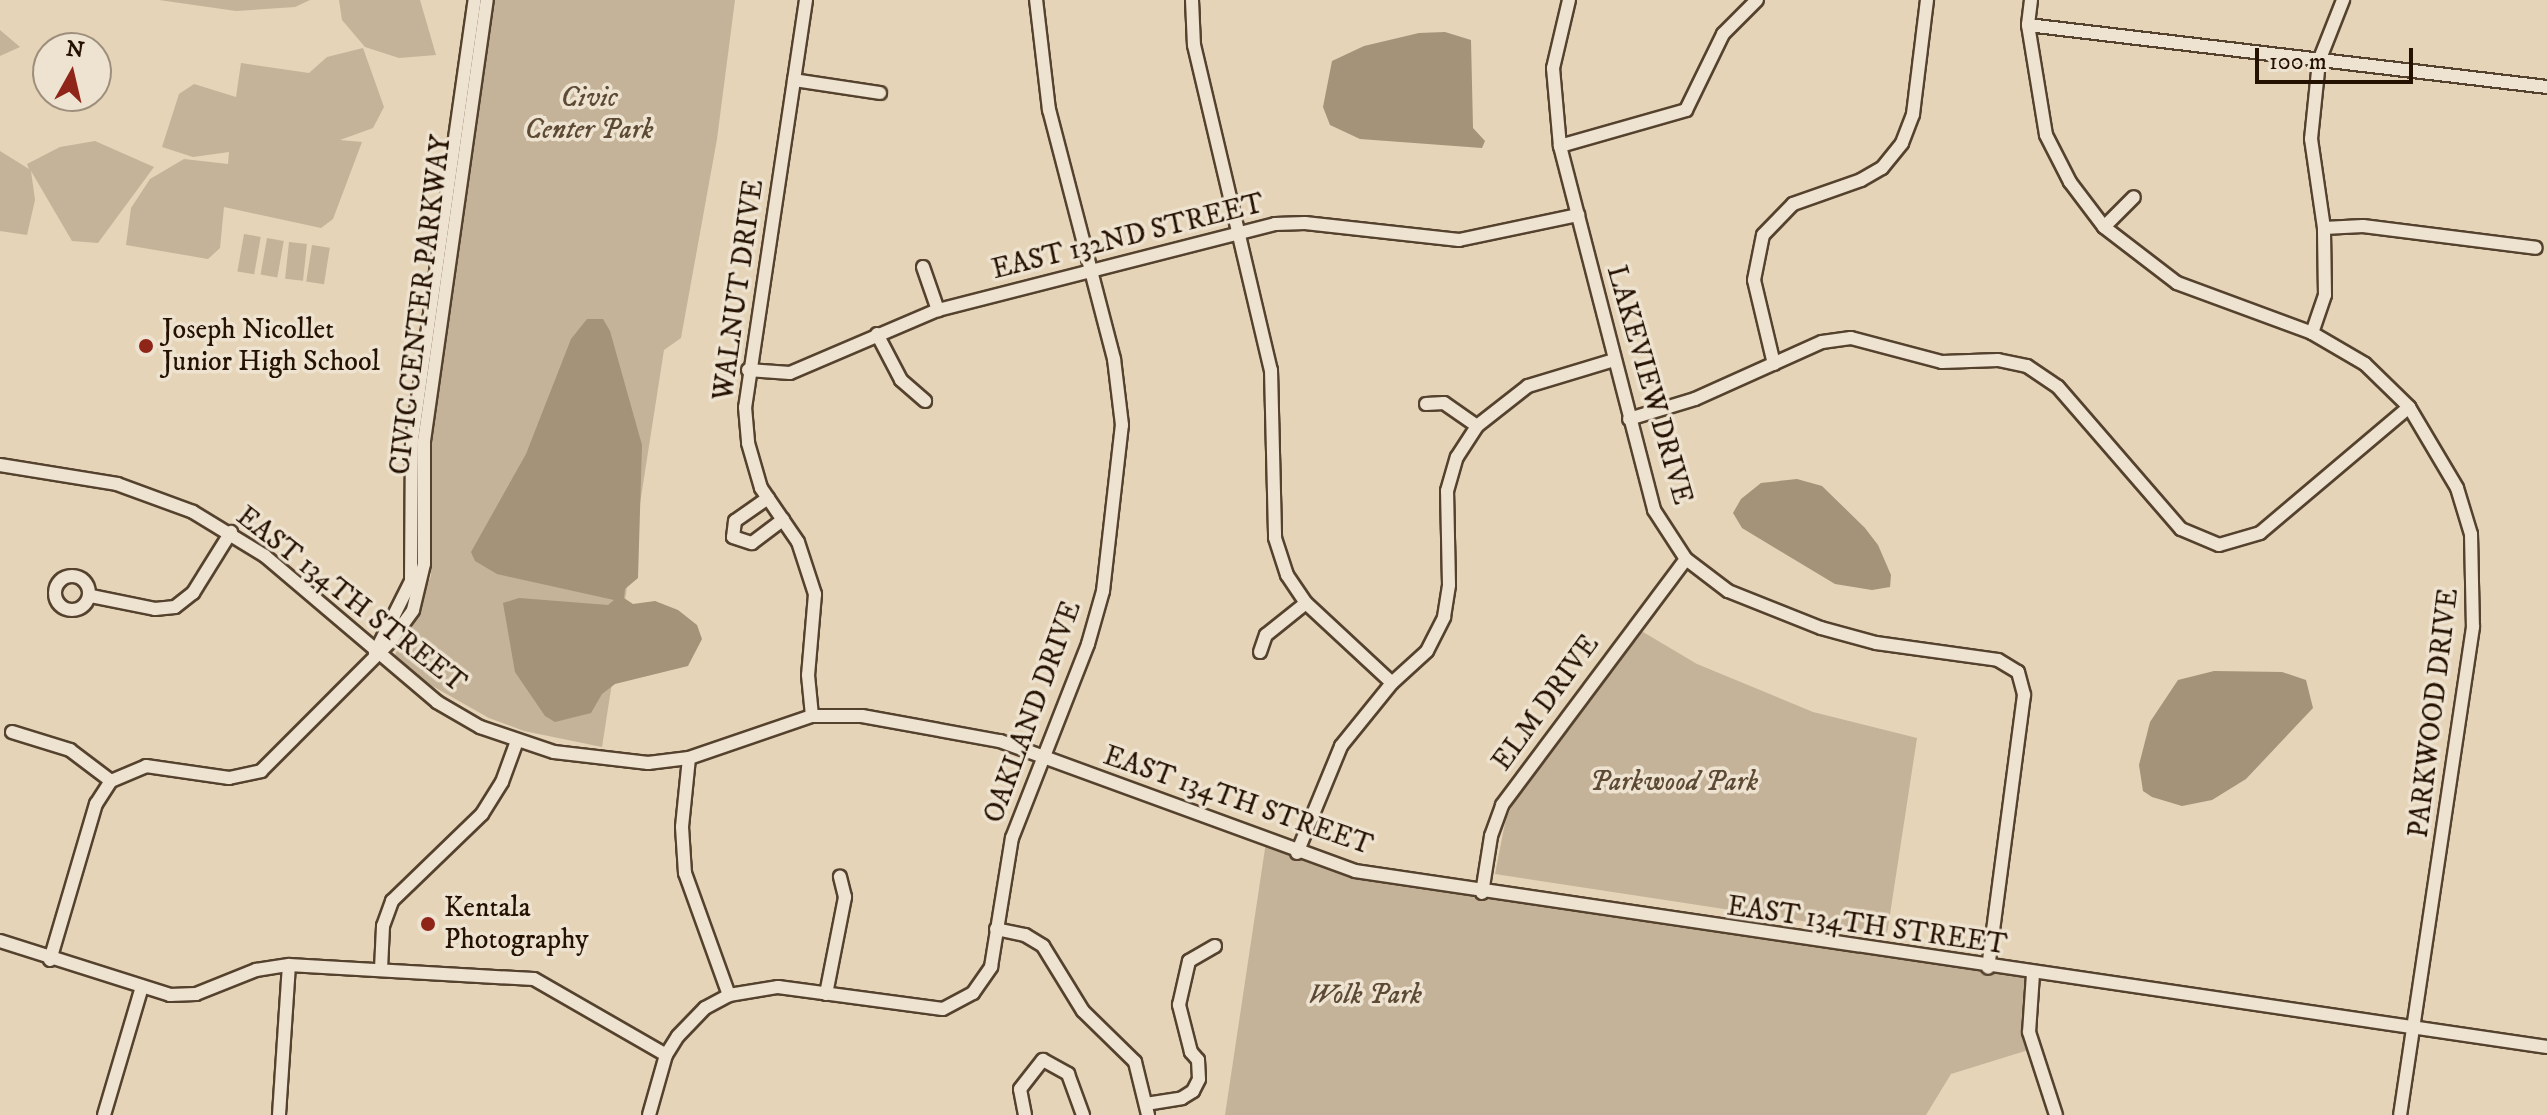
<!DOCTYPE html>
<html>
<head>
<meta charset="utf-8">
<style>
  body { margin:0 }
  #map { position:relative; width:2547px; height:1115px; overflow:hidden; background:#e5d4b7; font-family:"IM FELL DW Pica",serif }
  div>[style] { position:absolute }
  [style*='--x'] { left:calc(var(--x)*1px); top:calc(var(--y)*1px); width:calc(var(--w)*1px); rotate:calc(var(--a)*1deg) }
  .green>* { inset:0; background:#c4b398; transform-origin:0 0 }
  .water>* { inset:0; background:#a49279 }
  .roads { filter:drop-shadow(2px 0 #55422e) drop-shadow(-2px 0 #55422e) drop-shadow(0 2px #55422e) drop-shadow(0 -2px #55422e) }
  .minor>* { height:12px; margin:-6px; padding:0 6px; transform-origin:6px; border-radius:6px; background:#eee3d0 }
  .minor>.ring { margin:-6px; padding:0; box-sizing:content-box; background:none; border:12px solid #eee3d0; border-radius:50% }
  .dots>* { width:22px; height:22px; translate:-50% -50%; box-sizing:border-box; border:4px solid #eee3d0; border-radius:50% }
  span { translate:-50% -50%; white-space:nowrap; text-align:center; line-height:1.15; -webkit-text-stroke:7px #eee3d0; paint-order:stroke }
  .park-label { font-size:28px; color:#5d4a35; font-style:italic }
  .street-label { font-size:28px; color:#251100 }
  .poi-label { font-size:28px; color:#251100 }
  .left { translate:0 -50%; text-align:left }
  .north { position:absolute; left:32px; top:32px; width:80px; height:80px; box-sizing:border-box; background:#eee3d0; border:2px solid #9e8f7d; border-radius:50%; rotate:8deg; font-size:22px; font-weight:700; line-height:32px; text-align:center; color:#251100 }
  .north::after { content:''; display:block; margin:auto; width:28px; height:36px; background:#8f2418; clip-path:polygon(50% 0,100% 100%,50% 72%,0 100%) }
  .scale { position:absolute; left:2255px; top:48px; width:158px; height:36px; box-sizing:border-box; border:4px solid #251100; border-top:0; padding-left:10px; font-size:24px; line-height:28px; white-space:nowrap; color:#251100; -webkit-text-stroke:6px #eee3d0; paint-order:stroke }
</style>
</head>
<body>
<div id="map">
  <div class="green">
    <div style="clip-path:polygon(159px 0,310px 0,295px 7px,236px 11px)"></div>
    <div style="clip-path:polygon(339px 0,420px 0,436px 55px,399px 58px,365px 47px,342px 20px)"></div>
    <div style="clip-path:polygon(493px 0,735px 0,717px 139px,681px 338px,664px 350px,602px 747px,524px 731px,489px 718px,420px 679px,395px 655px,431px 576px,430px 449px)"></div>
    <div style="clip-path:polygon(0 30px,20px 47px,0 56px)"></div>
    <div style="clip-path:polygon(363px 48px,384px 107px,373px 128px,340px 140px,362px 142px,333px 219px,321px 228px,224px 207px,220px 248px,208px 259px,126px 245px,131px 208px,150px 179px,184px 159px,228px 164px,229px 152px,193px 157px,162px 147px,179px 94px,194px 84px,236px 97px,241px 63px,309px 73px,327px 57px)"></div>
    <div style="clip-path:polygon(95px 141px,154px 167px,98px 243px,72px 241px,31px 171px,35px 200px,27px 235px,0 231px,0 151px,29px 169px,27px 164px,60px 147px)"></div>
    <div style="left:244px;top:234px;width:17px;height:38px;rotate:10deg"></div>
    <div style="left:267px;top:238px;width:17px;height:37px;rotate:10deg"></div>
    <div style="left:289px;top:242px;width:18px;height:37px;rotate:6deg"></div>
    <div style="left:312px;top:245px;width:18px;height:37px;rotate:9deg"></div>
    <div style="clip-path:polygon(1638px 629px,1697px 664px,1813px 712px,1917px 738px,1887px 934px,1495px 874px,1506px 818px,1521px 788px)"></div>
    <div style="clip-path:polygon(1266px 842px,1355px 871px,2033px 974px,2035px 1048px,1951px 1074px,1926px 1115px,1225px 1115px)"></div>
  </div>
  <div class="water">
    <div style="clip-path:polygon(1445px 32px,1471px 40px,1473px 128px,1485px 141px,1482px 148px,1360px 139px,1330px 125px,1323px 107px,1332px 61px,1364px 46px,1419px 33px)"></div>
    <div style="clip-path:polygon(587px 319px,603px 319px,610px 331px,642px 445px,638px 578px,625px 589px,624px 598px,633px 604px,655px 601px,678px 610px,697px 625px,702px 639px,688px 666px,615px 684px,602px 694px,591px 713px,555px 722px,545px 716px,515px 672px,503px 603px,519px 598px,608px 605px,614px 600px,497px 574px,475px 561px,471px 552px,526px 454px,571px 339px)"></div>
    <div style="clip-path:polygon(1797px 479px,1822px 486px,1865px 528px,1878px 545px,1891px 575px,1890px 587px,1872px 590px,1835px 584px,1742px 528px,1733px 513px,1741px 499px,1761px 483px)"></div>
    <div style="clip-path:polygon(2214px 671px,2282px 672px,2306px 680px,2313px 708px,2246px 779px,2212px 800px,2182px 806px,2152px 797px,2143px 791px,2139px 765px,2150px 722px,2178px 680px)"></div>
  </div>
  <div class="roads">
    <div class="minor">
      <div style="--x:806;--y:0;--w:412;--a:98.5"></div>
      <div style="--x:745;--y:407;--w:36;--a:85"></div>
      <div style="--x:748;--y:443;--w:47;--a:73.9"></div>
      <div style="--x:761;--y:488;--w:65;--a:55.6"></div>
      <div style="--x:798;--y:542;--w:55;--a:71.9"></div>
      <div style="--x:815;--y:594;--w:81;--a:94.9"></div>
      <div style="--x:808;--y:675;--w:41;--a:84.4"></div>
      <div style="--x:1192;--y:0;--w:45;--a:87.5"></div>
      <div style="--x:1194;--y:45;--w:334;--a:76.7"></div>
      <div style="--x:1271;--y:370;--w:168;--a:88.6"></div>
      <div style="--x:1275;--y:538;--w:39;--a:72"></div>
      <div style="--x:1287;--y:575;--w:34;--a:56"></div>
      <div style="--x:1306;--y:603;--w:117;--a:42.9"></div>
      <div style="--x:1569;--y:0;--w:70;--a:103.2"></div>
      <div style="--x:1553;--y:68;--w:78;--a:84.9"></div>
      <div style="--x:1560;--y:146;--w:376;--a:75.5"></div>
      <div style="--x:1654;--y:510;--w:59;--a:56.9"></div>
      <div style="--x:1686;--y:559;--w:53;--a:37.3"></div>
      <div style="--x:1728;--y:591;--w:100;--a:21.7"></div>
      <div style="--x:1821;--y:628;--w:57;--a:15.3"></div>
      <div style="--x:1876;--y:643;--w:123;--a:7.9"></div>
      <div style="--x:1998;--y:660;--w:23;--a:31"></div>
      <div style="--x:2018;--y:672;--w:24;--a:75"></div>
      <div style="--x:2024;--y:695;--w:275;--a:97.5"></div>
      <div style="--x:2031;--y:0;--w:25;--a:97"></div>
      <div style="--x:2028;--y:25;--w:111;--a:80.7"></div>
      <div style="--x:2046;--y:135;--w:53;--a:62.9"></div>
      <div style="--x:2070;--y:182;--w:56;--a:52.9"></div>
      <div style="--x:2104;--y:227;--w:92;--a:37.5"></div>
      <div style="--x:2177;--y:283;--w:144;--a:20.3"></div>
      <div style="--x:2312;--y:333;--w:61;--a:30.3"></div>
      <div style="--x:2365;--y:364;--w:62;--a:44.3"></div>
      <div style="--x:2409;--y:407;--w:94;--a:59.3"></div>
      <div style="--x:2457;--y:488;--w:48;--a:73.1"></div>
      <div style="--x:2471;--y:534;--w:93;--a:88.8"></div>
      <div style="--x:2473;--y:627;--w:493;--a:98.5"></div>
      <div style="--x:2028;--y:25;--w:523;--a:6.81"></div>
      <div style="--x:794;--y:80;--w:87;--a:8.6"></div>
      <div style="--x:1560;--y:146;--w:131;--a:-15.9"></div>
      <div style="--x:1686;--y:110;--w:85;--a:-64"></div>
      <div style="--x:1723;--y:34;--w:48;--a:-45"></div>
      <div style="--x:2104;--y:227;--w:42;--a:-45"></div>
      <div style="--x:2324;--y:228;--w:39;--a:-3"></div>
      <div style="--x:2363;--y:226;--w:174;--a:7.2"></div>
      <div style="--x:923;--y:267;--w:46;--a:70.8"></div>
      <div style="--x:2312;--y:333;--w:40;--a:-71.1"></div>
      <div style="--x:2325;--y:295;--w:67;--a:-90.9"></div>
      <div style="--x:2324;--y:228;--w:90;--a:-98.3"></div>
      <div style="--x:2311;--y:139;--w:78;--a:-84.1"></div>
      <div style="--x:2319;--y:61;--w:66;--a:-68.5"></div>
      <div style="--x:877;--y:334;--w:52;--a:62.4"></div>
      <div style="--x:901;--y:380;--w:32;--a:41"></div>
      <div style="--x:1774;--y:364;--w:86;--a:-103.4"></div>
      <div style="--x:1754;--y:280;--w:46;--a:-78.7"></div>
      <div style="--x:1763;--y:235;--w:43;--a:-45.9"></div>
      <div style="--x:1793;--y:204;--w:72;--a:-19.4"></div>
      <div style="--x:1861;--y:180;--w:24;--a:-30"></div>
      <div style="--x:1882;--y:168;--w:32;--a:-51"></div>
      <div style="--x:1902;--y:143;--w:31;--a:-69"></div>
      <div style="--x:1913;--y:114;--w:115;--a:-83"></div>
      <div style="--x:748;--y:370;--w:42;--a:4.1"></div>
      <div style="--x:790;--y:373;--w:161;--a:-23.1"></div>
      <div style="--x:938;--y:310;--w:348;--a:-14.3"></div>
      <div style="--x:1275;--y:224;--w:30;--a:-2"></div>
      <div style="--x:1305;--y:223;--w:155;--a:6.3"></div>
      <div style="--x:1459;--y:240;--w:122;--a:-11.9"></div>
      <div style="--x:1426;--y:404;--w:18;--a:-3"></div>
      <div style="--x:1444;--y:403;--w:40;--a:34.9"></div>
      <div style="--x:1629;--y:419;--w:69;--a:-16.9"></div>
      <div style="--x:1695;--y:399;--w:139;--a:-24.2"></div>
      <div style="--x:1822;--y:342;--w:29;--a:-8"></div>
      <div style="--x:1851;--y:338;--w:94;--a:14.8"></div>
      <div style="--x:1942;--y:362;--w:56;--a:-2"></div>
      <div style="--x:1998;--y:360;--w:30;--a:12"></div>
      <div style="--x:2027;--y:366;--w:37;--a:34"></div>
      <div style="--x:2058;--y:387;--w:188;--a:49.1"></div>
      <div style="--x:2181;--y:529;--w:41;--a:22.8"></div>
      <div style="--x:2219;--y:545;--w:43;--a:-16.3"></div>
      <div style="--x:2260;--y:533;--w:195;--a:-40.2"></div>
      <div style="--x:0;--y:465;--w:119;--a:9.2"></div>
      <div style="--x:117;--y:484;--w:81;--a:20.2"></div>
      <div style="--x:193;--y:512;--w:84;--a:31.4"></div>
      <div style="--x:265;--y:556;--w:226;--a:40.3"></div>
      <div style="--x:437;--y:702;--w:50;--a:30.2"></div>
      <div style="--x:480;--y:727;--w:78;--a:18.7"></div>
      <div style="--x:554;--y:752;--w:95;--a:6.7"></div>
      <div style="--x:648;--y:763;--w:41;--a:-7"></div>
      <div style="--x:689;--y:758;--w:130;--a:-18.9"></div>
      <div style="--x:812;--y:716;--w:50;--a:0"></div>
      <div style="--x:862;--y:716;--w:140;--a:10.3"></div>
      <div style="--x:1000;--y:741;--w:378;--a:20.1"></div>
      <div style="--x:1355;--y:871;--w:1205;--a:8.4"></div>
      <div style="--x:768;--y:498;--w:40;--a:145.1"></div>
      <div style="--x:735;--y:521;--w:16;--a:97"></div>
      <div style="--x:733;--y:537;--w:20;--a:18"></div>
      <div style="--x:752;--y:543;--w:39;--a:-37"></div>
      <div class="ring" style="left:55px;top:576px;width:22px;height:22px"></div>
      <div style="--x:91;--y:596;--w:65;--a:11.5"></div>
      <div style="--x:155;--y:609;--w:20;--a:-6"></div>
      <div style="--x:175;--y:607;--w:23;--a:-38"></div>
      <div style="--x:193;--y:593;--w:72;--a:-58.1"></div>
      <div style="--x:1260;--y:652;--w:18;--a:-71"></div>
      <div style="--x:1266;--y:635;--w:51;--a:-38.7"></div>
      <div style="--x:375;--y:653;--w:80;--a:-63.4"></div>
      <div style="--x:411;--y:581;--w:141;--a:-89.6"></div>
      <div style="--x:412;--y:440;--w:444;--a:-81.9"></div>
      <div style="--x:12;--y:732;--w:61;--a:17.2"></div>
      <div style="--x:70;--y:750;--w:51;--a:37.1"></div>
      <div style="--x:689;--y:758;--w:69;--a:95.8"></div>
      <div style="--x:682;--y:827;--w:46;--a:86.3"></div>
      <div style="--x:685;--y:873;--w:130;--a:70.2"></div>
      <div style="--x:1297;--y:853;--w:116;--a:-67.6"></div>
      <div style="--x:1341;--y:746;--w:81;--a:-51"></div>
      <div style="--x:1392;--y:683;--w:47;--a:-42.4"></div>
      <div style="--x:1427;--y:651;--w:38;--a:-63"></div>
      <div style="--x:1444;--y:617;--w:32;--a:-81"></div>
      <div style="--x:1449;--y:585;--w:94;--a:-91.2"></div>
      <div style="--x:1447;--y:491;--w:35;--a:-74"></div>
      <div style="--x:1457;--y:457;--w:37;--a:-57"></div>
      <div style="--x:1477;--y:426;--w:65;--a:-38.1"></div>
      <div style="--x:1528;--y:386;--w:90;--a:-16.8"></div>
      <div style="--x:1482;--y:893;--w:58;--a:-81"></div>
      <div style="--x:1491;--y:836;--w:33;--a:-70"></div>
      <div style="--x:1502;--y:805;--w:307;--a:-53.2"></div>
      <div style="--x:996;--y:929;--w:30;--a:12"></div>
      <div style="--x:1025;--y:935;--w:21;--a:31"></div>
      <div style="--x:1043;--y:946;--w:76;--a:58.4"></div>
      <div style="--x:1083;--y:1011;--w:73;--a:44.4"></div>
      <div style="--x:1135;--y:1062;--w:55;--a:76.2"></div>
      <div style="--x:0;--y:941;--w:178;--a:17.6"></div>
      <div style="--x:170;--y:995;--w:26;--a:-2"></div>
      <div style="--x:196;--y:994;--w:65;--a:-21.8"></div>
      <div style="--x:256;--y:970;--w:33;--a:-9"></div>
      <div style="--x:289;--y:965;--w:245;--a:3.3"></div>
      <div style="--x:534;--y:979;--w:152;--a:29.9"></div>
      <div style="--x:50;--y:960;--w:163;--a:-73.6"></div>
      <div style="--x:96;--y:804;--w:27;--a:-57"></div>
      <div style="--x:111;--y:781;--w:38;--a:-23"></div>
      <div style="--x:146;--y:766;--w:84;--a:8.2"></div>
      <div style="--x:229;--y:778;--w:33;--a:-12"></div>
      <div style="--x:261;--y:771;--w:182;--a:-45"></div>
      <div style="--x:390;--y:642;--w:39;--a:-54"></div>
      <div style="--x:413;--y:610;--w:47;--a:-76.6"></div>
      <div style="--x:424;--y:564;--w:123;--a:-90"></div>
      <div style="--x:424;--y:441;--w:445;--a:-81.9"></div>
      <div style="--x:381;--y:969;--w:43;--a:-87.3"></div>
      <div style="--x:383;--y:926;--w:27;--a:-70"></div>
      <div style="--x:392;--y:901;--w:125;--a:-44"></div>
      <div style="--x:482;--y:814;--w:38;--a:-58"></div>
      <div style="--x:502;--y:782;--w:44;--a:-69.9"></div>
      <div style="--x:2033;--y:974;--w:58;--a:93.9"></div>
      <div style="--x:2029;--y:1032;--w:87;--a:72"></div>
      <div style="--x:826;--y:994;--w:99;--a:-78.9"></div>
      <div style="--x:845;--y:897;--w:21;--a:-104"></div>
      <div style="--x:1146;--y:1104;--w:36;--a:-9"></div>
      <div style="--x:1182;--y:1098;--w:13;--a:-32"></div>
      <div style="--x:1193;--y:1091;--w:13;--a:-63"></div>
      <div style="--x:1199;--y:1079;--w:19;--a:-93"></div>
      <div style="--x:1198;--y:1060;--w:11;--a:-131"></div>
      <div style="--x:1191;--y:1052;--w:49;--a:-104.3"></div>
      <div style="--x:1179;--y:1005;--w:45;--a:-77.2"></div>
      <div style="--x:1189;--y:961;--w:30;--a:-30"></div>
      <div style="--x:104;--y:1115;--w:134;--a:-73.5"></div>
      <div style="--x:279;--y:1115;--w:150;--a:-86.2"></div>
      <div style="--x:649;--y:1115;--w:62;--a:-74.2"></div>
      <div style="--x:666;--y:1055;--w:22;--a:-58"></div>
      <div style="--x:678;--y:1036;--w:39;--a:-46"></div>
      <div style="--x:705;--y:1008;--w:27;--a:-28"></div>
      <div style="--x:729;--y:995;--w:50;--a:-9.3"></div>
      <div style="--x:778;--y:987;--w:166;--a:7.6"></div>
      <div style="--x:943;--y:1009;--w:34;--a:-28"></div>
      <div style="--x:973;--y:993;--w:32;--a:-55"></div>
      <div style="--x:991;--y:967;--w:131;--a:-80.8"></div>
      <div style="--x:1012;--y:838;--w:208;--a:-68.6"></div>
      <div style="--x:1088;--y:644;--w:55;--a:-74.2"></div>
      <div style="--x:1103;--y:591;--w:167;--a:-83.5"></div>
      <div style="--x:1122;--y:425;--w:66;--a:-96.9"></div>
      <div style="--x:1114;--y:359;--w:257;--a:-104.6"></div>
      <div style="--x:1049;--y:110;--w:111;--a:-96.7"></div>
      <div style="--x:1025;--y:1115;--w:26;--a:-101"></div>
      <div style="--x:1020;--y:1089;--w:37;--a:-52"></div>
      <div style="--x:1043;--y:1060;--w:29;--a:29"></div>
      <div style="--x:1068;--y:1074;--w:44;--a:69.9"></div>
    </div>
  </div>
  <div class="dots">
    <div style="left:146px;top:346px;background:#8f2418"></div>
    <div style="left:428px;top:924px;background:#8f2418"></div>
  </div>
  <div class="park-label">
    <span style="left:589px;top:114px">Civic<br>Center Park</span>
    <span style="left:1674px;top:782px">Parkwood Park</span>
    <span style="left:1365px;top:995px">Wolk Park</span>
  </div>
  <div class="street-label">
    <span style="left:1128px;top:237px;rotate:-14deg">EAST 132ND STREET</span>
    <span style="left:739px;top:290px;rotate:-82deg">WALNUT DRIVE</span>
    <span style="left:421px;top:305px;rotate:-83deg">CIVIC CENTER PARKWAY</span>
    <span style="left:1649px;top:385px;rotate:74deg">LAKEVIEW DRIVE</span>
    <span style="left:351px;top:600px;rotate:38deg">EAST 134TH STREET</span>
    <span style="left:1546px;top:703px;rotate:-54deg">ELM DRIVE</span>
    <span style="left:1033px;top:712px;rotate:-70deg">OAKLAND DRIVE</span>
    <span style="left:2434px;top:713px;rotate:-83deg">PARKWOOD DRIVE</span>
    <span style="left:1238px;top:801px;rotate:19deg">EAST 134TH STREET</span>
    <span style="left:1867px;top:926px;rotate:8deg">EAST 134TH STREET</span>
  </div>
  <div class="poi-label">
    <span class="left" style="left:162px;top:346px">Joseph Nicollet<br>Junior High School</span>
    <span class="left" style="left:444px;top:924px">Kentala<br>Photography</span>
  </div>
  <div class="north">N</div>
  <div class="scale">100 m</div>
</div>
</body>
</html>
